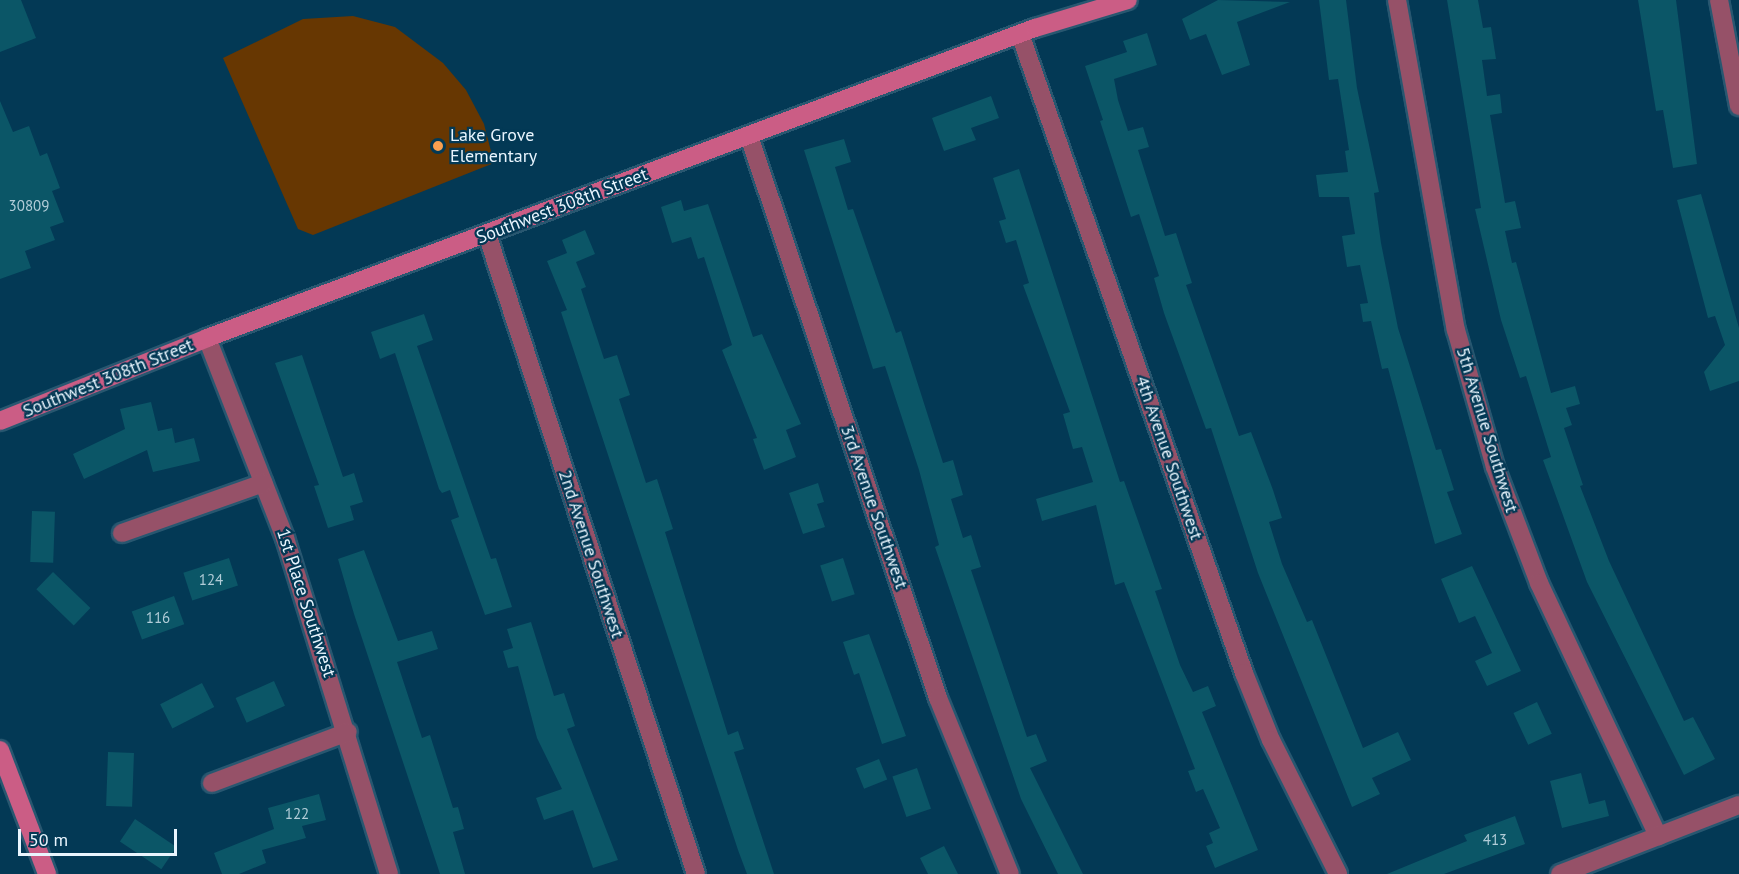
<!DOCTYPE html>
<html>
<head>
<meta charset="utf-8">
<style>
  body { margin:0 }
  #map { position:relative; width:1739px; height:874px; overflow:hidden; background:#033955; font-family:"PT Sans",sans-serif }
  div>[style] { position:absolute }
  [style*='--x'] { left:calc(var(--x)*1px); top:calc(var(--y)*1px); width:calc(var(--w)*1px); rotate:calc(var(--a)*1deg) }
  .green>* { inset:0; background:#673702 }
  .building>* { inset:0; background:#0b5667; transform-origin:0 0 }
  .roads { filter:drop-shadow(2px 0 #285770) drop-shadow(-2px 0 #285770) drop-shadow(0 2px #285770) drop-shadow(0 -2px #285770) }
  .street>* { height:18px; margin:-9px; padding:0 9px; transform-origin:9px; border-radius:9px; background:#965168 }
  .secondary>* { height:18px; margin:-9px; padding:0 9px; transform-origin:9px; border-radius:9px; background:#cb5d85 }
  .dots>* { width:16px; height:16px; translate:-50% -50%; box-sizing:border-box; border:3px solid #033955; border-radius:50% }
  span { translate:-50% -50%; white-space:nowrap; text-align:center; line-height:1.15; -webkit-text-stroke:4.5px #033955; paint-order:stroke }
  .number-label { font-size:15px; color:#b2cdd8 }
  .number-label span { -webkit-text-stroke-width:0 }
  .poi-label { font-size:18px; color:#e9f5fe }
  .left { translate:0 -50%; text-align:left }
  .street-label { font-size:18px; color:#e9f5fe }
  .scale { position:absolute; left:18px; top:829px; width:159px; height:27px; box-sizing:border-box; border:3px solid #e9f5fe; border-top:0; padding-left:8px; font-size:18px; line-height:21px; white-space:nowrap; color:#e9f5fe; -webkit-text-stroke:4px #033955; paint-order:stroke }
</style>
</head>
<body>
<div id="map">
  <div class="green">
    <div style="clip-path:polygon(353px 16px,395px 27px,443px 63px,466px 90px,484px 124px,494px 163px,313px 235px,298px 229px,223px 58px,303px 19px)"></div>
  </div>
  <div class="building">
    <div style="clip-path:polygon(0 0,21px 0,36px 38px,0 52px)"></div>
    <div style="clip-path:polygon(1218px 0,1290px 2px,1237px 22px,1250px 65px,1222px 75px,1206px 34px,1190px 40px,1182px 19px)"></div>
    <div style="clip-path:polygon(1319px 0,1346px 0,1357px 88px,1379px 192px,1374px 193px,1381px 243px,1398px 328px,1436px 450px,1441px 449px,1454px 490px,1447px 492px,1462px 534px,1435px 544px,1388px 368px,1382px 369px,1371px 321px,1363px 322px,1360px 304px,1368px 303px,1360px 265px,1347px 267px,1342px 236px,1355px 234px,1349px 197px,1319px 197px,1316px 175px,1348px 172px,1345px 151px,1349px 150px,1338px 79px,1329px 80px)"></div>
    <div style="clip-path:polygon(1447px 0,1478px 0,1483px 28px,1491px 27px,1496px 59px,1482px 60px,1487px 96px,1500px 94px,1502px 113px,1490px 115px,1505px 203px,1515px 201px,1521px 228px,1505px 231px,1512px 263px,1516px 262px,1551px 393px,1575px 386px,1580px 404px,1566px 408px,1572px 425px,1564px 428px,1583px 485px,1580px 486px,1609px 561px,1684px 721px,1693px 717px,1715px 759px,1684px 775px,1587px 582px,1543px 460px,1551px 457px,1526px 376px,1520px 378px,1501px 320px,1475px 209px,1481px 208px)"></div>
    <div style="clip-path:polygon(1638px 0,1676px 0,1697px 164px,1673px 168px,1663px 110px,1656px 111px)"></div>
    <div style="clip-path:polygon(1147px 33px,1157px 65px,1114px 79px,1118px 100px,1128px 131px,1143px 127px,1149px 147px,1138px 150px,1165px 236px,1176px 233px,1192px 283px,1186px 285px,1239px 436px,1251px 432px,1273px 490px,1282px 518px,1269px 522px,1282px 564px,1307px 622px,1312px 620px,1363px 748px,1398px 732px,1411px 760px,1372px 778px,1380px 794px,1352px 807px,1258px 573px,1211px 428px,1206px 429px,1164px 313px,1154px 278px,1159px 276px,1139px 214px,1131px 217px,1100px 121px,1103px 120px,1085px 66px,1127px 52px,1123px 41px)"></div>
    <div style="clip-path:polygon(991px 96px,999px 118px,971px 128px,976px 140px,944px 151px,932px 118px)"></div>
    <div style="clip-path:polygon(0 101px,13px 132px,29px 126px,40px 156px,47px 153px,60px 188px,52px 191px,64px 222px,50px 227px,55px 240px,25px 251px,31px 268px,0 279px)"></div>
    <div style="clip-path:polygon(844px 139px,851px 162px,835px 167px,848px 210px,853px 209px,896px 333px,901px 331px,943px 463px,953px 460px,963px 495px,951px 499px,963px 538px,971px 535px,981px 567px,971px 570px,1027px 737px,1036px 734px,1047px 761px,1030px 768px,1083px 874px,1058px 874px,1021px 799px,935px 547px,939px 545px,919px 470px,885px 366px,873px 369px,804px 150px)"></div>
    <div style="clip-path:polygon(1019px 169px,1120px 482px,1124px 481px,1162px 589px,1155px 591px,1180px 665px,1193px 692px,1208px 686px,1216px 706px,1202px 712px,1258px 850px,1215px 868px,1206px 846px,1213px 843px,1209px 833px,1220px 828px,1203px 789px,1196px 792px,1188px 771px,1195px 769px,1124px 582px,1115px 585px,1096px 505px,1042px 521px,1036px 499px,1093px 482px,1082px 447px,1073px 449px,1063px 414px,1070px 412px,1023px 285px,1029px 283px,1016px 240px,1006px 243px,999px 221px,1006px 219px,993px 178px)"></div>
    <div style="clip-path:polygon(1701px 194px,1739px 328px,1739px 381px,1710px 391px,1704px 372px,1725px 345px,1715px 316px,1708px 318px,1677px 200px)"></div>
    <div style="clip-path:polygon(681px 200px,684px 211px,708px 204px,753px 337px,762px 334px,801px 424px,786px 430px,796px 457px,764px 470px,753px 439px,757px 438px,722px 350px,732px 345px,704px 257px,698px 259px,691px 237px,672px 243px,661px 207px)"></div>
    <div style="clip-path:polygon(585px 230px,595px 254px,576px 262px,586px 287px,581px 289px,604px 359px,617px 355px,630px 395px,619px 399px,646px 483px,657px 479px,673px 529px,665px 532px,728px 735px,738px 731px,744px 749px,734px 752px,774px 874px,747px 874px,738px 850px,561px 312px,567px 310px,547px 261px,567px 253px,562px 240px)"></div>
    <div style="clip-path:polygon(424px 314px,433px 340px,417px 346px,491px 559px,496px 558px,512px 607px,485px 615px,451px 520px,459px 517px,450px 490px,442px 493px,439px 489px,395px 353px,380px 359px,371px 332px)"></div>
    <div style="clip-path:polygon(302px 355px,343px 477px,354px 473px,363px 502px,350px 506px,354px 520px,328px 528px,314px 486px,319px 485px,275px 363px)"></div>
    <div style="clip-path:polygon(151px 402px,158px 431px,172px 428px,175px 443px,194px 438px,200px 461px,153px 472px,147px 450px,84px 479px,73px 454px,125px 429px,120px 409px)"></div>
    <div style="clip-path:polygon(818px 483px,824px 502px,817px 504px,825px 527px,803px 534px,789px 493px)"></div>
    <div style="left:32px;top:511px;width:23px;height:51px;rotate:2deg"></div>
    <div style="clip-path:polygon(364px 550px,398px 641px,432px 631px,438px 649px,397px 662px,422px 738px,430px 735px,453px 808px,458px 807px,464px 829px,453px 832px,465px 874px,440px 874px,354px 614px,338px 559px)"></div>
    <div style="left:229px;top:558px;width:29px;height:48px;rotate:72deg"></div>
    <div style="left:843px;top:558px;width:38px;height:24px;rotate:72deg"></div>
    <div style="clip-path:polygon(1472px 566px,1521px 671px,1487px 686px,1475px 661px,1492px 653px,1475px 616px,1459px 623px,1441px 579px)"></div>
    <div style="left:53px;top:572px;width:52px;height:24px;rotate:44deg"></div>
    <div style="left:174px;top:596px;width:30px;height:45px;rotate:70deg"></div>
    <div style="clip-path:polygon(531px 622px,554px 696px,564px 693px,575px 726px,567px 729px,618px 860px,593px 868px,573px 810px,544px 820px,536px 798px,562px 789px,537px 738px,518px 666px,508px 668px,503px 651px,513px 648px,507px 629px)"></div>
    <div style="clip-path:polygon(869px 634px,906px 736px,882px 744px,859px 673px,854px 675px,843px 642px)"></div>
    <div style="left:274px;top:681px;width:27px;height:42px;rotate:66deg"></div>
    <div style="left:202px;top:683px;width:27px;height:47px;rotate:63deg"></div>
    <div style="left:1537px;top:702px;width:35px;height:26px;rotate:65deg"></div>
    <div style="left:108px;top:752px;width:26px;height:54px;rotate:2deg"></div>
    <div style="left:879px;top:759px;width:22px;height:25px;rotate:68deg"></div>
    <div style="left:917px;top:768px;width:43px;height:26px;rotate:71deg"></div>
    <div style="clip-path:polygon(1581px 773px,1589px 804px,1605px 800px,1609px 816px,1562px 828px,1550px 781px)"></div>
    <div style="clip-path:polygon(319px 794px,326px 820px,302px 826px,306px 838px,262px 850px,266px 863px,239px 874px,222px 874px,214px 853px,274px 829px,268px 808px)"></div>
    <div style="clip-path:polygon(1515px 816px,1525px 844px,1444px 874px,1387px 874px,1467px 841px,1464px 835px)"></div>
    <div style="left:135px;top:819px;width:50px;height:27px;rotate:34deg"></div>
    <div style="clip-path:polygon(944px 846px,958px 874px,928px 874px,920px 858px)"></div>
  </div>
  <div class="roads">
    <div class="street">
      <div style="--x:1397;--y:0;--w:335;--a:79.9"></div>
      <div style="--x:1456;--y:330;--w:142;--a:74.1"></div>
      <div style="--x:1495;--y:467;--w:124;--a:69.2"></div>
      <div style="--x:1539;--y:583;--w:280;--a:64.8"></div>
      <div style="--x:1719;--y:0;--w:108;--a:79.3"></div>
      <div style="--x:1020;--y:34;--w:677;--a:70.68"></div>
      <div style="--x:1244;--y:673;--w:72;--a:68.1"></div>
      <div style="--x:1271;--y:740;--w:150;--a:63.4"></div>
      <div style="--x:749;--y:136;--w:593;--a:71.41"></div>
      <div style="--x:938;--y:698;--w:190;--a:67.8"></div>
      <div style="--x:487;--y:234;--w:673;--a:71.91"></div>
      <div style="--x:207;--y:338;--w:215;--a:68.7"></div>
      <div style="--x:285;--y:538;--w:352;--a:72.8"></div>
      <div style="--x:122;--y:533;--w:150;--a:-19.5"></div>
      <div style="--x:212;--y:783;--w:145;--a:-20.6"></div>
      <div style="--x:1560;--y:874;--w:192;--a:-21.1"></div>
    </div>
    <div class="secondary">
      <div style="--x:0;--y:421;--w:223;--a:-21.8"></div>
      <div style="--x:207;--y:338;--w:884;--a:-20.53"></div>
      <div style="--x:1035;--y:28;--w:97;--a:-16.8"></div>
      <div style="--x:0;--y:750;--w:133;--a:69.2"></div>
    </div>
  </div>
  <div class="dots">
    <div style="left:438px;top:146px;background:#fa9f4f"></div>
  </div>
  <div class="number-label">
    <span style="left:29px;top:206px">30809</span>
    <span style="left:211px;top:580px">124</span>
    <span style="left:158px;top:618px">116</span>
    <span style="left:297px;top:814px">122</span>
    <span style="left:1495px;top:840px">413</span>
  </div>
  <div class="poi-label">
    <span class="left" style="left:450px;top:146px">Lake Grove<br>Elementary</span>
  </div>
  <div class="street-label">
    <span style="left:562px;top:206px;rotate:-21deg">Southwest 308th Street</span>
    <span style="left:108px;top:378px;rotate:-22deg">Southwest 308th Street</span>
    <span style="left:1487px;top:430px;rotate:73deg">5th Avenue Southwest</span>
    <span style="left:1169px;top:458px;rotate:71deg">4th Avenue Southwest</span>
    <span style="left:874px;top:507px;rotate:71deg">3rd Avenue Southwest</span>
    <span style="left:591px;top:554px;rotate:72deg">2nd Avenue Southwest</span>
    <span style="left:306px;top:603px;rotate:72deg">1st Place Southwest</span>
  </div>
  <div class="scale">50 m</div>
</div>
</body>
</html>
